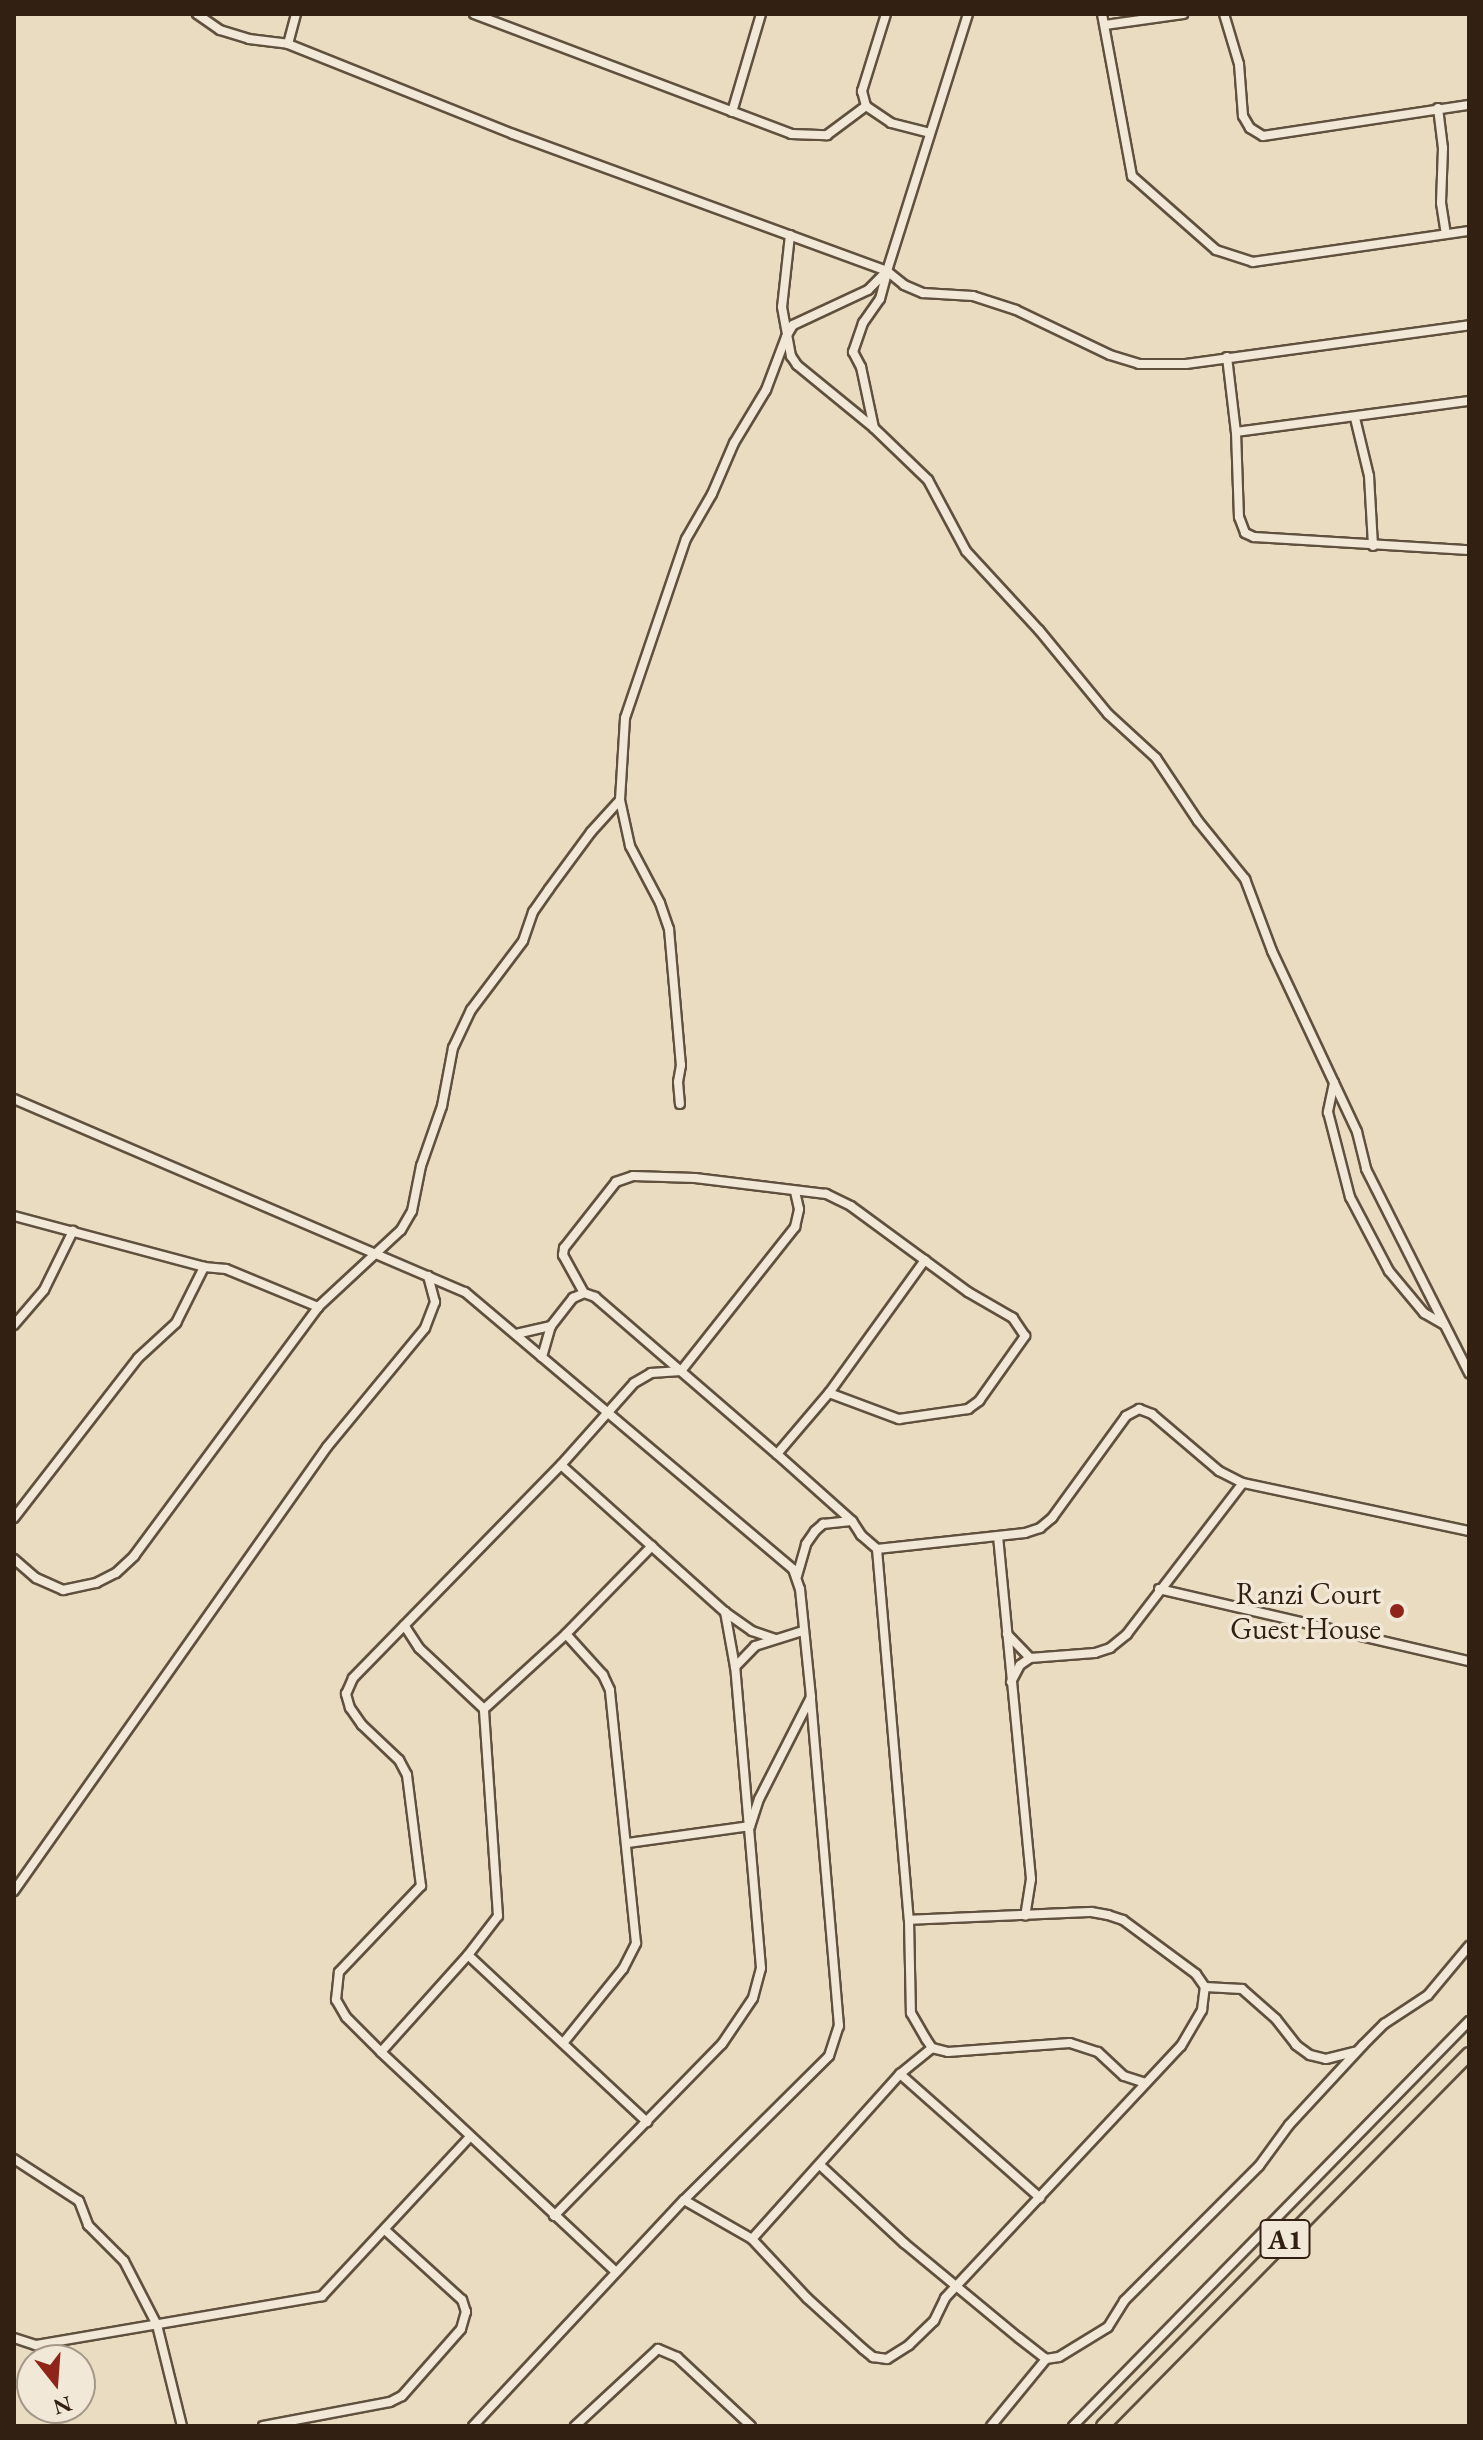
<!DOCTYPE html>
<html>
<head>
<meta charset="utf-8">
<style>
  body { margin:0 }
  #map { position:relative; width:1483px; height:2440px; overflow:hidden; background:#eadcc1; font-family:"EB Garamond",serif }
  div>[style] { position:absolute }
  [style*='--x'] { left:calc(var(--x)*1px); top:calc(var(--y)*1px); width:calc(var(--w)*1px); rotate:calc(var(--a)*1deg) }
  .roads { filter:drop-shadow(2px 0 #60503e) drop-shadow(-2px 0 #60503e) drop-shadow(0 2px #60503e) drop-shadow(0 -2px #60503e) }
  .minor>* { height:8px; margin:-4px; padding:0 4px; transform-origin:4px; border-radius:4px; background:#f1e8d7 }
  .trunk>* { height:12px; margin:-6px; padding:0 6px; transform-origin:6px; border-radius:6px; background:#eadcc1 }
  .dots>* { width:22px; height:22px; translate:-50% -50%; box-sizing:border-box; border:4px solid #f1e8d7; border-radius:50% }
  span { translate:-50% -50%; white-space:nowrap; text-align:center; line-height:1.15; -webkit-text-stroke:7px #f1e8d7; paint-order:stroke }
  .shield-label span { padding:2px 6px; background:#f1e8d7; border:2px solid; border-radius:6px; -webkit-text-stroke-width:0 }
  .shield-label { font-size:28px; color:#322113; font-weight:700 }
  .poi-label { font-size:30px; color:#322113 }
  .right { translate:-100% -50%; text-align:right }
  .frame { position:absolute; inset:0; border:16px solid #322113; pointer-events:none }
  .north { position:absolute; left:16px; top:2344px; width:80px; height:80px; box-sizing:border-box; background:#f1e8d7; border:2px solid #a59889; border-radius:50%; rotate:163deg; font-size:22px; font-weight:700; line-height:32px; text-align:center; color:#322113 }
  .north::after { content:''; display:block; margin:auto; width:28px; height:36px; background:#8f2418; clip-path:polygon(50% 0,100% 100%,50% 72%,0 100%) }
</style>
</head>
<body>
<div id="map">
  <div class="roads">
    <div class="minor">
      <div style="--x:197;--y:14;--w:28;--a:35"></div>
      <div style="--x:220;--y:30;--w:30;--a:17"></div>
      <div style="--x:249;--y:39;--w:39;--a:7"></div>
      <div style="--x:288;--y:44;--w:242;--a:21.8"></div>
      <div style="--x:513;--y:134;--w:398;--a:20.1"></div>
      <div style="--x:474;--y:14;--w:339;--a:20.7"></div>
      <div style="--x:791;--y:134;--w:36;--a:2"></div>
      <div style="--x:827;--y:135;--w:49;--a:-36.6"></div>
      <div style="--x:886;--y:14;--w:81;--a:107.3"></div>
      <div style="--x:862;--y:91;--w:16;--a:75"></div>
      <div style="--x:866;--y:106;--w:30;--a:34"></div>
      <div style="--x:891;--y:123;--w:40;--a:14.4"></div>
      <div style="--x:968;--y:14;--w:269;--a:107.5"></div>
      <div style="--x:887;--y:271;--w:22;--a:39"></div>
      <div style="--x:904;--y:285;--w:21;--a:23"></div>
      <div style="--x:923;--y:293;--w:50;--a:3.4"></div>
      <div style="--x:973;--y:296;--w:45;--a:18"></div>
      <div style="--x:1016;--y:310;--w:104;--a:25.6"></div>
      <div style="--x:1110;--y:355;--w:30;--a:17"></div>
      <div style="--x:1139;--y:364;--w:47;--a:0"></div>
      <div style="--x:1186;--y:364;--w:286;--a:-7.8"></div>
      <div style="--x:1102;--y:14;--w:165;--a:79.5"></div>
      <div style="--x:1132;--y:176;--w:112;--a:41.4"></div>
      <div style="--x:1216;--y:250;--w:39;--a:18"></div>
      <div style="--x:1253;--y:262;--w:218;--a:-8.2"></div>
      <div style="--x:1224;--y:14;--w:52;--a:73.3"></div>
      <div style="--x:1239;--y:64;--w:52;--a:85.6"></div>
      <div style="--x:1243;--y:116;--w:14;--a:60"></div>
      <div style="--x:1250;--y:128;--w:15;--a:32"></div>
      <div style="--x:1263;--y:136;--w:208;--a:-8.6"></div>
      <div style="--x:1105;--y:25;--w:79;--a:-8"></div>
      <div style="--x:288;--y:44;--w:31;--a:-75"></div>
      <div style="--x:1438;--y:108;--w:40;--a:82.9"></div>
      <div style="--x:1443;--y:148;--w:55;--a:92.1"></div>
      <div style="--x:1441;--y:203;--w:31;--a:81"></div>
      <div style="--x:732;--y:112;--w:102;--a:-73.5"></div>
      <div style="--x:790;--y:235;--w:72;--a:96.3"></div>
      <div style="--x:782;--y:307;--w:50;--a:79.6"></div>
      <div style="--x:791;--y:356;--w:11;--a:56"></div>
      <div style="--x:797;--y:365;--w:99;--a:39.3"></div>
      <div style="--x:874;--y:428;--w:75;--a:43.9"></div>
      <div style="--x:928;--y:480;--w:81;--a:61.8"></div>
      <div style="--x:966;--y:551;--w:108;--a:47.3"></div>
      <div style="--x:1039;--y:630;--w:109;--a:50.6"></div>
      <div style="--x:1108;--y:714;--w:65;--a:42.5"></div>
      <div style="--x:1156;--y:758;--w:76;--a:56.3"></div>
      <div style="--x:1198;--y:821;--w:75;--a:51"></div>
      <div style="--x:1245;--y:879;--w:77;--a:69.4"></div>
      <div style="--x:1272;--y:951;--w:200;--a:64.8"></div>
      <div style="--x:1357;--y:1132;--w:38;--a:76"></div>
      <div style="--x:1366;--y:1169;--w:229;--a:63.2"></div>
      <div style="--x:1227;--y:357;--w:76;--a:83.2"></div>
      <div style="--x:1236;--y:432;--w:85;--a:88"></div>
      <div style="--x:1239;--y:517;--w:17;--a:69"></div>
      <div style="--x:1245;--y:533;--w:10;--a:24"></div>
      <div style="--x:1254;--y:537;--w:215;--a:3.5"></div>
      <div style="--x:1355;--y:418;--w:60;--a:76.4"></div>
      <div style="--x:1369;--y:476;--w:70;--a:86.7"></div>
      <div style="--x:874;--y:428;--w:62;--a:-102"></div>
      <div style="--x:861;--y:367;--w:17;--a:-118"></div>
      <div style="--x:853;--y:352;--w:31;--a:-71"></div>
      <div style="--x:863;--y:323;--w:29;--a:-55"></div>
      <div style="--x:880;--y:299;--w:28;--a:-75"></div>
      <div style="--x:1236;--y:432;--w:235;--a:-7.6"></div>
      <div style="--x:620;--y:800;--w:47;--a:77.7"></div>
      <div style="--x:630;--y:846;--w:64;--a:62.2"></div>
      <div style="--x:660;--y:903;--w:28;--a:71"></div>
      <div style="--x:669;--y:929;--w:137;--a:85"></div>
      <div style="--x:681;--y:1065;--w:17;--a:100"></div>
      <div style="--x:678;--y:1082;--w:22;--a:85"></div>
      <div style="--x:1334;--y:1083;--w:30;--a:102"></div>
      <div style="--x:1328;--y:1112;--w:88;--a:75.5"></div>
      <div style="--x:1350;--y:1197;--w:84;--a:62.2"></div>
      <div style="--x:1389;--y:1271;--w:55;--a:50.2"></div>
      <div style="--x:1424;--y:1313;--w:22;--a:30"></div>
      <div style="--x:14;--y:1099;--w:491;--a:23.2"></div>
      <div style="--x:465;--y:1292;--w:429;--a:40.2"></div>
      <div style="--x:793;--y:1569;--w:21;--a:71"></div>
      <div style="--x:800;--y:1589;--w:109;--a:84.2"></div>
      <div style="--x:811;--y:1697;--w:114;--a:117"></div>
      <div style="--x:759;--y:1799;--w:28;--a:108"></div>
      <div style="--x:750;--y:1826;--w:123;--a:172.1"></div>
      <div style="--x:14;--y:1216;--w:197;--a:15"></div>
      <div style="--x:204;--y:1267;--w:22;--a:5"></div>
      <div style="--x:226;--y:1269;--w:100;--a:22.4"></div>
      <div style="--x:14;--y:1325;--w:46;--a:-49.4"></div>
      <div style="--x:44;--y:1290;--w:66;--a:-63.8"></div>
      <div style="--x:516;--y:1334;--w:36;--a:-13"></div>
      <div style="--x:551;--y:1326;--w:36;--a:-52"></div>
      <div style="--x:573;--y:1298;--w:12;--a:-24"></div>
      <div style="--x:542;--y:1357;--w:32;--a:-74"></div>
      <div style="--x:829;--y:1393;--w:75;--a:20.4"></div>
      <div style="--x:899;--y:1419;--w:70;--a:-8.2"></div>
      <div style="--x:968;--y:1409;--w:14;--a:-36"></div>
      <div style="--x:979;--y:1401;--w:80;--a:-54.7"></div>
      <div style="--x:1025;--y:1336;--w:22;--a:-124"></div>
      <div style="--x:1013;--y:1318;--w:52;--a:-150"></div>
      <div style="--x:968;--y:1292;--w:145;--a:-143.7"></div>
      <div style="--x:851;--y:1206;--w:28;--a:-154"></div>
      <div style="--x:826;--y:1194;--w:132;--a:-173"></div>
      <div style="--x:695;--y:1178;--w:62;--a:-178.2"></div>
      <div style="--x:633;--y:1176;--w:18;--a:161"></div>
      <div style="--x:616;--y:1182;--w:84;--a:128.2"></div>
      <div style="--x:564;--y:1248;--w:7;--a:98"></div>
      <div style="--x:563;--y:1255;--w:43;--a:61.1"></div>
      <div style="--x:584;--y:1293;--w:12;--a:20"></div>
      <div style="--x:595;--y:1297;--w:240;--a:40.8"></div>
      <div style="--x:777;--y:1454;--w:101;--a:41.8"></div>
      <div style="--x:852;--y:1521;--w:17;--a:57"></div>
      <div style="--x:861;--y:1535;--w:21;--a:41"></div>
      <div style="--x:877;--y:1549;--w:372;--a:85.1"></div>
      <div style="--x:909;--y:1920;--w:93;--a:88.8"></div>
      <div style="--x:911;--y:2013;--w:30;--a:60"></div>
      <div style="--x:926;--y:2039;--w:11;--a:56"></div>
      <div style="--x:932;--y:2048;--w:16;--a:14"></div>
      <div style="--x:948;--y:2052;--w:122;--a:-4.2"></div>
      <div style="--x:1070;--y:2043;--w:29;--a:18"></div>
      <div style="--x:1098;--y:2052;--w:35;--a:43"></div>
      <div style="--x:1124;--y:2076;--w:23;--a:18"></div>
      <div style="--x:777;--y:1454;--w:80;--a:-49.6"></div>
      <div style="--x:829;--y:1393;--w:164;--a:-54.2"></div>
      <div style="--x:14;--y:1518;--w:202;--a:-52.2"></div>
      <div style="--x:138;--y:1358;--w:52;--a:-42.6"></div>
      <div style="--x:176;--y:1323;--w:63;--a:-63.4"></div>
      <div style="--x:998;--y:1536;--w:345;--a:84.5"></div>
      <div style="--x:1031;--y:1879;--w:37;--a:99"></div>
      <div style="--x:877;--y:1549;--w:149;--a:-6.2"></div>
      <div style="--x:1025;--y:1533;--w:16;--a:-18"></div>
      <div style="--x:1040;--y:1528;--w:16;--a:-40"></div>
      <div style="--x:1052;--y:1518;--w:126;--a:-54"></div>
      <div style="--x:1126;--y:1416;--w:15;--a:-28"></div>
      <div style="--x:1139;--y:1409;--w:14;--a:21"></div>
      <div style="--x:1152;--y:1414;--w:88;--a:40.4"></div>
      <div style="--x:1219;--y:1471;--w:27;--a:27"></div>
      <div style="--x:1243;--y:1483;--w:231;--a:12"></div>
      <div style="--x:14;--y:1559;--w:29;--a:41"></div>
      <div style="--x:36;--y:1578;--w:30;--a:24"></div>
      <div style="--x:63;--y:1590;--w:34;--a:-12"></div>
      <div style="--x:96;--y:1583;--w:22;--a:-27"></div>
      <div style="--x:116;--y:1573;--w:25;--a:-43"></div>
      <div style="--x:134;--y:1556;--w:310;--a:-53.5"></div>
      <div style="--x:318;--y:1307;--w:113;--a:-42.9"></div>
      <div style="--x:401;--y:1230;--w:22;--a:-60"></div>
      <div style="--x:412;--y:1211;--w:46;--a:-78.7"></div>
      <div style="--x:421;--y:1166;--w:64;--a:-70.7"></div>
      <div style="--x:442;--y:1106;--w:59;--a:-79.3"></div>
      <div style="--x:453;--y:1048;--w:42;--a:-64.7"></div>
      <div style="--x:471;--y:1010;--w:86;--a:-53"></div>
      <div style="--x:523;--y:941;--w:31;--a:-71"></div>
      <div style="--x:533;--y:912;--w:28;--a:-55"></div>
      <div style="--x:549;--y:889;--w:71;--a:-53.6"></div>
      <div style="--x:591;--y:832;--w:43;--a:-47.8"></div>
      <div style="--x:620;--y:800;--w:82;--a:-86.5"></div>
      <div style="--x:625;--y:718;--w:189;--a:-71.2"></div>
      <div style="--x:686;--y:539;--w:52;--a:-60"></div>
      <div style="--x:712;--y:494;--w:56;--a:-66.7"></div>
      <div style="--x:734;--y:443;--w:62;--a:-58.9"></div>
      <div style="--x:766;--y:390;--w:57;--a:-69.3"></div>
      <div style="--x:786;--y:337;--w:14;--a:-60"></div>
      <div style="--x:793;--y:325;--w:83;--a:-25"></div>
      <div style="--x:868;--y:290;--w:27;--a:-45"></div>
      <div style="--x:797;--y:1576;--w:33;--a:-74"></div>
      <div style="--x:806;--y:1544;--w:16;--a:-55"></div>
      <div style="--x:815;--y:1531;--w:11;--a:-41"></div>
      <div style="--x:823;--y:1524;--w:28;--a:-6"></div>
      <div style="--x:1159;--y:1589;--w:318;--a:13.1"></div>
      <div style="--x:725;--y:1612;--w:33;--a:35"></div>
      <div style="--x:752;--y:1631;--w:24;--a:19"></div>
      <div style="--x:1007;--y:1634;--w:33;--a:46"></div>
      <div style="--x:1030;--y:1658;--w:65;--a:-4.4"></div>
      <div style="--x:1095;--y:1653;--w:16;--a:-18"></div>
      <div style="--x:1110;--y:1648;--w:22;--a:-39"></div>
      <div style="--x:1127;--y:1634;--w:190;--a:-52.5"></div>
      <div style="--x:735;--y:1667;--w:29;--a:-46"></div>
      <div style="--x:755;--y:1646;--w:50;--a:-17.4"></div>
      <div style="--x:1011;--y:1682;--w:19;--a:-62"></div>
      <div style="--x:1020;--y:1665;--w:12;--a:-35"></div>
      <div style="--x:484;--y:1709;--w:111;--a:-42.4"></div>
      <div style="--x:566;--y:1634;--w:123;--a:-45.7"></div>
      <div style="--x:14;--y:1891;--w:543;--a:-54.82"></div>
      <div style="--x:327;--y:1447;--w:154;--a:-50.5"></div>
      <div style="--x:425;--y:1328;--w:28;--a:-69"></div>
      <div style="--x:435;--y:1302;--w:27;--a:-105"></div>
      <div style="--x:468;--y:1955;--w:245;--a:43"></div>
      <div style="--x:1205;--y:1987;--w:37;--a:3"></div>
      <div style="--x:1242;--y:1989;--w:45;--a:41.4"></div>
      <div style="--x:1276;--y:2019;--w:33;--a:52"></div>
      <div style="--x:1296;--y:2045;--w:17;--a:36"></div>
      <div style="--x:1310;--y:2055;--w:16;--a:14"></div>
      <div style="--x:1326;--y:2059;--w:30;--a:-14"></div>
      <div style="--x:564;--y:2042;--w:94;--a:-51.1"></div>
      <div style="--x:623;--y:1969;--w:29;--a:-63"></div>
      <div style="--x:636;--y:1943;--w:254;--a:-95.9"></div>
      <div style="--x:610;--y:1690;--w:17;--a:-115"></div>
      <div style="--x:603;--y:1675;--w:55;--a:-132.1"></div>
      <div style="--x:381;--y:2052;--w:130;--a:-48.1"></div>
      <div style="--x:468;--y:1955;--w:49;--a:-52.4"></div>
      <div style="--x:498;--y:1916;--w:207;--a:-93.9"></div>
      <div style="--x:484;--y:1709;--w:89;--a:-136.8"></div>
      <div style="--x:419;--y:1648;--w:27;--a:-123"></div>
      <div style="--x:900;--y:2074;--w:187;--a:41.5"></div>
      <div style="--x:14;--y:2159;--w:77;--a:32.9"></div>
      <div style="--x:79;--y:2201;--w:26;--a:69"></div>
      <div style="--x:88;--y:2225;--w:51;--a:45"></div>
      <div style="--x:124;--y:2261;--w:72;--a:62.7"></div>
      <div style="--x:157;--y:2325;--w:104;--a:76.1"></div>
      <div style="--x:820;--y:2165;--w:115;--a:42.9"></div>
      <div style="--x:904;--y:2243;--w:149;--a:39.6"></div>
      <div style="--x:1019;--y:2338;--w:34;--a:38"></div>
      <div style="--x:1046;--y:2359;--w:13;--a:-9"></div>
      <div style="--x:1059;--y:2357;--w:57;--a:-31.5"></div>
      <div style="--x:1108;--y:2327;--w:31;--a:-58"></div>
      <div style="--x:1124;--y:2301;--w:191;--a:-45"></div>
      <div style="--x:1259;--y:2166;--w:51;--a:-53.8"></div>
      <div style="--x:1289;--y:2125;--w:109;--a:-47.2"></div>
      <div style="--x:1363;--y:2045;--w:30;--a:-45"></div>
      <div style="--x:1384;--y:2024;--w:53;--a:-33.4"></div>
      <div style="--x:1428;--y:1995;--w:64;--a:-50.1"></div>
      <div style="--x:684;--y:2200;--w:78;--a:29.8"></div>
      <div style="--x:752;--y:2239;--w:81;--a:47"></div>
      <div style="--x:807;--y:2298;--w:76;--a:42.3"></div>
      <div style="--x:863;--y:2349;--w:13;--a:39"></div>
      <div style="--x:873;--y:2357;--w:14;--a:8"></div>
      <div style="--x:887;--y:2359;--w:26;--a:-32"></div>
      <div style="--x:909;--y:2345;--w:35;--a:-44"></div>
      <div style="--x:934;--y:2321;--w:25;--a:-64"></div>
      <div style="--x:945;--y:2298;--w:345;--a:-46.9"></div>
      <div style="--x:1181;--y:2046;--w:42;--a:-59.7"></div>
      <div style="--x:1202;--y:2010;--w:23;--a:-83"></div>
      <div style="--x:1205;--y:1987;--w:16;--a:-125"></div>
      <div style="--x:1196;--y:1974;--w:91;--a:-143.5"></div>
      <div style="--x:1123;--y:1920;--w:16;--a:-162"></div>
      <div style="--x:1108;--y:1915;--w:17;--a:-170"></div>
      <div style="--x:1091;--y:1912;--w:182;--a:177.5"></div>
      <div style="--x:554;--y:2216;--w:240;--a:-45.7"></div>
      <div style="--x:722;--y:2044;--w:55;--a:-56"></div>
      <div style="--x:753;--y:1998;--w:31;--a:-75"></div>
      <div style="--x:761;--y:1968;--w:302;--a:-94.9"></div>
      <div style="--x:735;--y:1667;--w:56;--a:-100.3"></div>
      <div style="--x:725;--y:1612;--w:220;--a:-138.1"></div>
      <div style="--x:752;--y:2239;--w:222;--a:-48.1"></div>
      <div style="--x:900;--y:2074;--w:41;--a:-39.1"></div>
      <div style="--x:616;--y:2272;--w:322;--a:-136.9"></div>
      <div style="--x:381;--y:2052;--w:49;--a:-135"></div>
      <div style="--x:346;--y:2017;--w:20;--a:-120"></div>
      <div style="--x:336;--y:2000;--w:28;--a:-84"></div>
      <div style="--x:339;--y:1972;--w:119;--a:-46.4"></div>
      <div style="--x:421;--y:1886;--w:112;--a:-97.2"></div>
      <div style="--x:407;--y:1775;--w:17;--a:-118"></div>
      <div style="--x:399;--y:1760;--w:51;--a:-136.6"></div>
      <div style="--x:362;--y:1725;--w:21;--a:-125"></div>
      <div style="--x:350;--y:1708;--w:15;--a:-106"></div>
      <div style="--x:346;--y:1694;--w:17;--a:-66"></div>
      <div style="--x:353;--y:1678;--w:298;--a:-45.7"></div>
      <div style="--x:561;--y:1465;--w:110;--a:-48.3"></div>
      <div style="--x:634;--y:1383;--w:20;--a:-30"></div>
      <div style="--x:651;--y:1373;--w:30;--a:-4"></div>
      <div style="--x:681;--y:1371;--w:184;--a:-51.6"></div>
      <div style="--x:795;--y:1227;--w:18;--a:-77"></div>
      <div style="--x:799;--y:1209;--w:18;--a:-103"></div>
      <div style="--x:14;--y:2338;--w:23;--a:18"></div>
      <div style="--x:36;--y:2345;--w:290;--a:-9.7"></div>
      <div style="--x:322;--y:2296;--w:217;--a:-47.1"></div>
      <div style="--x:263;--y:2426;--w:129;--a:-10.7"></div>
      <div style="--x:390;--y:2402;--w:13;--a:-27"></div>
      <div style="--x:402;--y:2396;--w:89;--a:-48.6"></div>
      <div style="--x:461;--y:2329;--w:18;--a:-74"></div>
      <div style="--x:466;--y:2312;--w:13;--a:-108"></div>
      <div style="--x:462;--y:2300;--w:104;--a:-137.7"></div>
      <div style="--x:473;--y:2426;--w:309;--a:-47"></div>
      <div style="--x:684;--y:2200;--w:204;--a:-44.8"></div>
      <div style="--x:829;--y:2056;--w:32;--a:-72"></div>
      <div style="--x:839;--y:2026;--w:330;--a:-94.9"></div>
      <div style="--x:575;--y:2426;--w:113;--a:-42.9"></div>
      <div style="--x:658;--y:2349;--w:21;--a:23"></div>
      <div style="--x:677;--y:2357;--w:101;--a:43"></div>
      <div style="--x:991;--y:2426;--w:87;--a:-50.6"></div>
      <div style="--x:1073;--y:2426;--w:566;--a:-45.64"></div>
    </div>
    <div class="trunk">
      <div style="--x:1103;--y:2426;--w:522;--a:-45.47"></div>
    </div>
  </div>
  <div class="dots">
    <div style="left:1397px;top:1611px;background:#8f2418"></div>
  </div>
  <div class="shield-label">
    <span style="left:1285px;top:2239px">A1</span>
  </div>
  <div class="poi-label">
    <span class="right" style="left:1381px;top:1611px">Ranzi Court<br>Guest House</span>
  </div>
  <div class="frame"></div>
  <div class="north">N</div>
</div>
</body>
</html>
